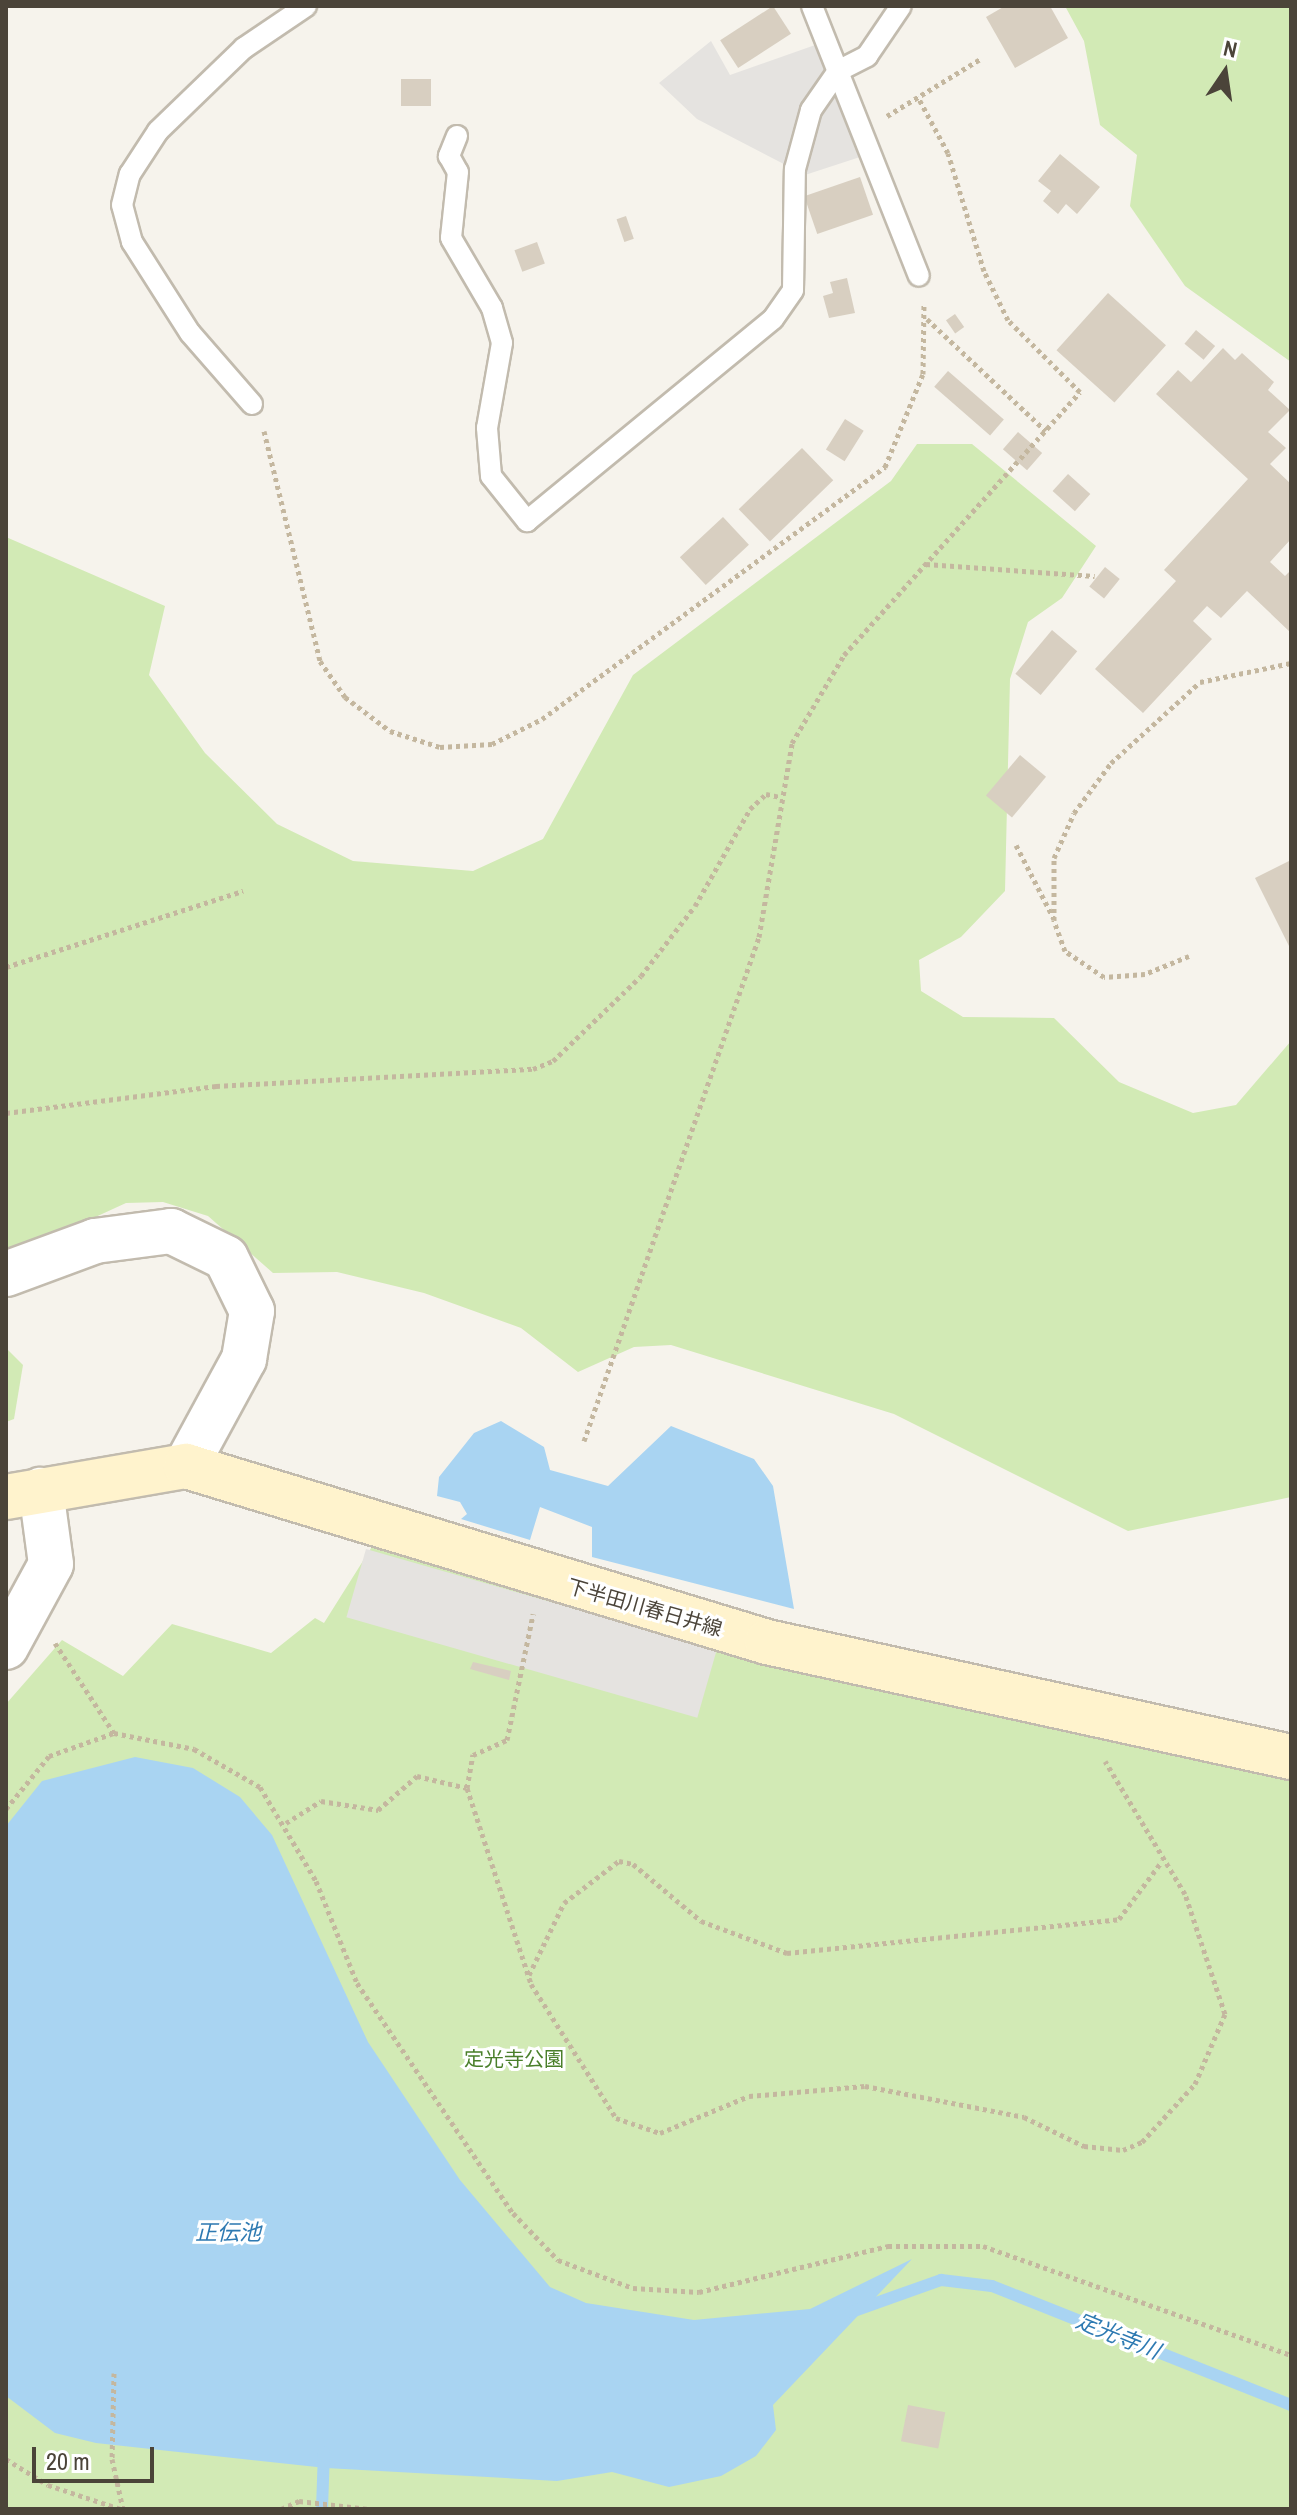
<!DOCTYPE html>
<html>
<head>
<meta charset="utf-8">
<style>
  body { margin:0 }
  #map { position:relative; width:1297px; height:2515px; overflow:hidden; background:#f6f3ec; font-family:"Archivo Narrow","Noto Sans JP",sans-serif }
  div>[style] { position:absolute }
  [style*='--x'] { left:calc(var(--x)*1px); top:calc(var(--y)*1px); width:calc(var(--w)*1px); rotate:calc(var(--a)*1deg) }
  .green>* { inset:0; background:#d2eab5 }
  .parking>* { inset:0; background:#e5e3e0; transform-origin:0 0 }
  .water>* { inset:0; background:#a9d4f2 }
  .stream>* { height:12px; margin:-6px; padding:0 6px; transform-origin:6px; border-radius:6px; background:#a9d4f2 }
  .building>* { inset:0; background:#d8cfc1; transform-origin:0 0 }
  .path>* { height:5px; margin-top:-2.5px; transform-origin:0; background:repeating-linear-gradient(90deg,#c4b79f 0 4px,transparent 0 8px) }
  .roads { filter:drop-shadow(2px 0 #c2bbae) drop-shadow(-2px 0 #c2bbae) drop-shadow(0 2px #c2bbae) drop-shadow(0 -2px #c2bbae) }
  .service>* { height:20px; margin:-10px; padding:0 10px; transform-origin:10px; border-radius:10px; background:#fff }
  .tertiary>* { height:44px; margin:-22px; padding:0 22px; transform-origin:22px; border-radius:22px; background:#fff }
  .secondary>* { height:44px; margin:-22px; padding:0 22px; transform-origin:22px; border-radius:22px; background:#fff3cd }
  span { translate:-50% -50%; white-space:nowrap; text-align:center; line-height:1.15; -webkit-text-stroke:6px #fff; paint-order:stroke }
  .street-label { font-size:20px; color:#4b4439 }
  .park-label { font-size:20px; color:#4a7f2a }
  .water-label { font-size:22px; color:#2e7ab2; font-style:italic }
  .frame { position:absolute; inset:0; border:8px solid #4b4439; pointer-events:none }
  .north { position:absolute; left:1185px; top:32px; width:80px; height:80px; -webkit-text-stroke:6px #fff; paint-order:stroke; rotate:13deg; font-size:22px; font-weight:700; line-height:32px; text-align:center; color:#4b4439 }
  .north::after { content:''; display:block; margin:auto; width:28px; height:36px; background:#4b4439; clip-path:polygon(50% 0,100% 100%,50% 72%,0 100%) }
  .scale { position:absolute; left:32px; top:2447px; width:122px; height:36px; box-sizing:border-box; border:4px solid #4b4439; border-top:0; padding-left:10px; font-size:24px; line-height:28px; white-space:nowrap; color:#4b4439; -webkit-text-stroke:6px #fff; paint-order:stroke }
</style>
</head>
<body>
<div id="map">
  <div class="green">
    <div style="clip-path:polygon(1065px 6px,1291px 6px,1291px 362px,1185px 286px,1130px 206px,1137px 155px,1100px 125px,1084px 41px)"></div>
    <div style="clip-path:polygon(917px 444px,972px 444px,1096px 546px,1062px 598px,1028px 622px,1010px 679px,1005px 891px,961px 937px,919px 960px,921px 991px,963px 1017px,1054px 1018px,1119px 1082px,1193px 1113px,1236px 1105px,1291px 1041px,1291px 1497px,1128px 1531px,894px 1414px,671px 1345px,634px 1347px,578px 1372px,521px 1328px,424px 1293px,337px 1272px,273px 1273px,208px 1216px,163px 1202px,126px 1203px,6px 1258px,6px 537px,165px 606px,149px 675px,205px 753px,277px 824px,353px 861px,473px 871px,543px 839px,633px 675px,891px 481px)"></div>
    <div style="clip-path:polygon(6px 1348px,23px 1365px,14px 1419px,6px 1422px)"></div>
    <div style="clip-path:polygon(373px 1545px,1253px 1764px,1291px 1781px,1291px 2509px,6px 2509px,6px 1704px,62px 1640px,123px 1676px,172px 1624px,271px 1653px,315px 1618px,324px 1623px)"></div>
  </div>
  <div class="parking">
    <div style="clip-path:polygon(711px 41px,730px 75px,818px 44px,860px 157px,805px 175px,697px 119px,659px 83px)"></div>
    <div style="left:366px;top:1549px;width:365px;height:71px;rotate:16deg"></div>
  </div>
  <div class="water">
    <div style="clip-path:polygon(501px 1421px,544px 1447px,550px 1470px,608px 1486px,671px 1426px,754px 1459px,773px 1486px,794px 1609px,592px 1557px,592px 1527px,540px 1507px,530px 1540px,461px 1519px,467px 1514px,460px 1502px,437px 1496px,439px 1477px,474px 1433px)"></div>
    <div style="clip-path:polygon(135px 1757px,193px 1768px,240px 1797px,272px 1835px,368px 2042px,460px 2180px,550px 2287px,586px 2303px,694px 2320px,810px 2309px,912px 2259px,773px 2405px,776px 2430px,756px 2456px,721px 2476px,669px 2487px,612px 2472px,557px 2481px,326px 2468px,96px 2443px,55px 2433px,6px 2396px,6px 1826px,42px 1781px)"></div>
  </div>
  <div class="stream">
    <div style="--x:851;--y:2312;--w:96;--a:-19.6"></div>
    <div style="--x:941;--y:2280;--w:51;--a:6.7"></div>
    <div style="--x:992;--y:2286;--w:322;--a:21.7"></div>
    <div style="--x:322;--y:2509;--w:57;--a:-88"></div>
  </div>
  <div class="building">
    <div style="left:773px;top:6px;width:33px;height:63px;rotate:57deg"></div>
    <div style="clip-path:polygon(1005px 6px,1050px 6px,1068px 38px,1015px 68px,986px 17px)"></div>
    <div style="left:401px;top:79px;width:30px;height:27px"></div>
    <div style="clip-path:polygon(1060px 154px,1100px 187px,1077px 214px,1066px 204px,1058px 214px,1043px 201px,1051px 191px,1038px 181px)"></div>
    <div style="left:860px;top:177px;width:40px;height:59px;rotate:71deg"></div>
    <div style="left:626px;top:216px;width:24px;height:10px;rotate:71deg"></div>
    <div style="left:537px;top:242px;width:23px;height:24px;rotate:70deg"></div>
    <div style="clip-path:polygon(847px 278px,855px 313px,829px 318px,823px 296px,833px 293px,830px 282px)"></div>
    <div style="left:1108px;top:293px;width:78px;height:77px;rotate:42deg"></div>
    <div style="left:955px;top:314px;width:16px;height:11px;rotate:55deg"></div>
    <div style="left:1196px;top:330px;width:25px;height:18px;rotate:40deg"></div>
    <div style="clip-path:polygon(1223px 348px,1235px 360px,1242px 353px,1274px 382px,1268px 390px,1290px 410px,1268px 432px,1286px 448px,1270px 464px,1291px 484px,1291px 539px,1270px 562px,1285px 576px,1291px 570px,1291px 633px,1247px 591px,1221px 618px,1207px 606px,1193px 621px,1212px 639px,1143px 713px,1095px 669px,1176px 581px,1164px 570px,1248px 479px,1156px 394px,1178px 370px,1191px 382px)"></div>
    <div style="left:948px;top:371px;width:74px;height:21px;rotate:41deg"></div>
    <div style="left:845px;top:419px;width:22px;height:36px;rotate:32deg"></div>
    <div style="left:1018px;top:432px;width:32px;height:23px;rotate:41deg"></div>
    <div style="left:802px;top:448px;width:45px;height:88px;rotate:46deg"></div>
    <div style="left:1068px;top:474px;width:30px;height:23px;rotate:42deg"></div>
    <div style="left:723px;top:517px;width:38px;height:59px;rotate:47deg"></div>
    <div style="left:1105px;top:567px;width:19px;height:25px;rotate:39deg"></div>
    <div style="left:1052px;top:630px;width:33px;height:57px;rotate:40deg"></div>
    <div style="left:1020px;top:755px;width:34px;height:53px;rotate:40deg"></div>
    <div style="clip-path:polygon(1291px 860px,1291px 950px,1255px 878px)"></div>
    <div style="clip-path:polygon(473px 1662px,511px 1671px,509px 1680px,470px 1669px)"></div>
    <div style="left:908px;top:2405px;width:38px;height:37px;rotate:11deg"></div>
  </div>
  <div class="path">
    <div style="--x:887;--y:116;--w:111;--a:-31.4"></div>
    <div style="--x:927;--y:319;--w:163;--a:43.3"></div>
    <div style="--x:264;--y:431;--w:237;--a:76.3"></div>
    <div style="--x:320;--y:661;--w:44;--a:55.2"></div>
    <div style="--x:345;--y:697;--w:56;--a:37.1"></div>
    <div style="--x:390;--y:731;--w:52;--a:17.7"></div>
    <div style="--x:440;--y:747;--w:52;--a:-3.3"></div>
    <div style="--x:492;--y:744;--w:56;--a:-26.6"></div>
    <div style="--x:542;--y:719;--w:426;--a:-36.3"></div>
    <div style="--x:885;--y:467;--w:100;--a:-67.8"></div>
    <div style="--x:923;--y:374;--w:69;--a:-89.2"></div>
    <div style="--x:926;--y:564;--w:169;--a:4.1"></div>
    <div style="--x:1016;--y:845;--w:83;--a:62.8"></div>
    <div style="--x:1189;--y:956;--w:48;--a:157.8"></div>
    <div style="--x:1145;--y:974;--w:41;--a:175.8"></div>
    <div style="--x:1104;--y:977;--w:47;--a:-146.3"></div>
    <div style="--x:1065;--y:951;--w:33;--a:-110"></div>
    <div style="--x:1054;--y:920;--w:62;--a:-90"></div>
    <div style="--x:1054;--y:858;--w:49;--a:-66"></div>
    <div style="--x:1074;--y:813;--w:62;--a:-53.5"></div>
    <div style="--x:1111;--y:763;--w:120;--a:-42.3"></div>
    <div style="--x:1200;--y:682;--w:93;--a:-11.8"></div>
    <div style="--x:6;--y:967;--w:249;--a:-17.8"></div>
    <div style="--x:6;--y:1113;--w:212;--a:-7.3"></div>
    <div style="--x:216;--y:1086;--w:317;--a:-3.1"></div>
    <div style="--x:533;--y:1069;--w:22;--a:-22"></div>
    <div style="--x:553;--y:1061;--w:122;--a:-44"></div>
    <div style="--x:641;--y:976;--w:88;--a:-52.4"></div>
    <div style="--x:695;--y:906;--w:112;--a:-60.4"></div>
    <div style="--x:750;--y:809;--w:22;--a:-43"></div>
    <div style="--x:766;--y:794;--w:14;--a:12"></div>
    <div style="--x:584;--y:1441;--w:534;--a:-70.85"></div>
    <div style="--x:759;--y:937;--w:197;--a:-80.3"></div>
    <div style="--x:792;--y:743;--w:102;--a:-59.4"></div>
    <div style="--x:844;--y:655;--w:353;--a:-48.1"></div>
    <div style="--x:1080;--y:392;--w:102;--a:-135"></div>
    <div style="--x:1008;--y:320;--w:55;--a:-116.1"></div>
    <div style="--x:984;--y:271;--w:123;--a:-107"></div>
    <div style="--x:948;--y:153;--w:64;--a:-118.2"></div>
    <div style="--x:55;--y:1643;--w:108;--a:56.8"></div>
    <div style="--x:114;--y:1733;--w:82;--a:11.3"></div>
    <div style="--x:194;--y:1749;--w:76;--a:29.9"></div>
    <div style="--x:260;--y:1787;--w:109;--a:59.2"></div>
    <div style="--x:316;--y:1881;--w:110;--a:68.1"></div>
    <div style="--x:357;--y:1983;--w:278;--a:55.9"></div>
    <div style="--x:513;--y:2213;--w:65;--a:46.2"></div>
    <div style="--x:558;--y:2260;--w:80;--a:20.5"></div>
    <div style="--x:633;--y:2288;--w:66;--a:3.5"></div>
    <div style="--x:699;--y:2292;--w:195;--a:-13.7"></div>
    <div style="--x:888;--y:2246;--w:95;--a:0"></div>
    <div style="--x:983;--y:2246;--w:327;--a:19.5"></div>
    <div style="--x:467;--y:1788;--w:206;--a:71.9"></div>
    <div style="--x:531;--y:1984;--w:159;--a:57.6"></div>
    <div style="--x:616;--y:2118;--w:46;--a:18.8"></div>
    <div style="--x:660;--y:2133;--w:96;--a:-22.6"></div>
    <div style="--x:749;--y:2096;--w:116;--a:-4.9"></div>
    <div style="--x:865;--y:2086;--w:162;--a:11"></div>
    <div style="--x:1024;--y:2117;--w:67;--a:25.8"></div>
    <div style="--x:1084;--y:2146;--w:39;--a:6"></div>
    <div style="--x:1123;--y:2150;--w:21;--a:-23"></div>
    <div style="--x:1142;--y:2142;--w:79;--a:-47.6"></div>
    <div style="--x:1195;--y:2084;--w:76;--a:-66.8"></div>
    <div style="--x:1225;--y:2014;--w:126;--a:-108.4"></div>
    <div style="--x:1185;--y:1894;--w:155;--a:-121"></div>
    <div style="--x:6;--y:1809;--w:68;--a:-50.9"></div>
    <div style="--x:49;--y:1756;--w:69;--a:-19.5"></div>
    <div style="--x:286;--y:1823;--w:41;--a:-32.2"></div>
    <div style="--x:321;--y:1801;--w:58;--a:9"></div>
    <div style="--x:378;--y:1810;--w:52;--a:-41.1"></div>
    <div style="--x:417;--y:1776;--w:51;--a:13.5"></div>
    <div style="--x:467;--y:1788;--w:34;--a:-80"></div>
    <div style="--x:473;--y:1755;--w:37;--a:-24"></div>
    <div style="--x:507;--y:1740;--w:129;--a:-78.3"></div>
    <div style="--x:529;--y:1975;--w:80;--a:-64.1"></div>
    <div style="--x:564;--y:1903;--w:69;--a:-37.4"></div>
    <div style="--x:619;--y:1861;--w:14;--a:12"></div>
    <div style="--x:633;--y:1864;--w:89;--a:40"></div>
    <div style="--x:701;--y:1921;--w:92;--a:20.4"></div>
    <div style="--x:787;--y:1953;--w:334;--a:-5.8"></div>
    <div style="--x:1119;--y:1919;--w:72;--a:-53.4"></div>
    <div style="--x:114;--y:2373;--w:86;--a:91.3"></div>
    <div style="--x:112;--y:2459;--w:51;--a:77.6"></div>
    <div style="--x:6;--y:2459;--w:49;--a:31.8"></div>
    <div style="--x:48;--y:2485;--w:77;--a:18.2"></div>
    <div style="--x:149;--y:2509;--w:82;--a:0"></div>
    <div style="--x:281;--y:2509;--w:20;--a:-24"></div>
    <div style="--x:299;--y:2501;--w:70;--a:6.5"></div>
  </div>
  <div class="roads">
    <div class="service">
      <div style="--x:812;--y:6;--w:290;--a:68.4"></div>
      <div style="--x:457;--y:136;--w:22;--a:112"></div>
      <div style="--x:449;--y:156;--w:18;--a:61"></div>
      <div style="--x:458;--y:172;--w:66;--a:96.1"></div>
      <div style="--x:451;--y:238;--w:81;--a:59.6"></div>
      <div style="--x:492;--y:308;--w:36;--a:74"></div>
      <div style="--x:502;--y:343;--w:86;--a:100"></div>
      <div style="--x:487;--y:428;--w:48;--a:85.2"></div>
      <div style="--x:491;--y:476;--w:58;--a:51.3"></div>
      <div style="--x:527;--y:521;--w:318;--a:-39.4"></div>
      <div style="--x:773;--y:319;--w:35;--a:-55"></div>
      <div style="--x:793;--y:290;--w:121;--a:-89.1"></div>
      <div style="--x:795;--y:169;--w:61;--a:-74.8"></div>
      <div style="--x:811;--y:110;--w:47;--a:-55.3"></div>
      <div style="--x:838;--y:71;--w:33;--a:-27"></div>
      <div style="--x:867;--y:56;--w:60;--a:-55.8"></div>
      <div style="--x:252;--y:404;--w:94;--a:-131.1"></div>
      <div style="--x:190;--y:333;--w:108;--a:-122.5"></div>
      <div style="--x:132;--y:242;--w:38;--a:-105"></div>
      <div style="--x:122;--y:205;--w:32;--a:-76"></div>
      <div style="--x:130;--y:174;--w:51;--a:-56.9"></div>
      <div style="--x:158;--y:131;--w:120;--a:-44"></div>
      <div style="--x:244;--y:48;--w:75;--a:-34.1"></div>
    </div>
    <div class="tertiary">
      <div style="--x:6;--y:1274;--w:95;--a:-20.3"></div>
      <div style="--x:95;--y:1241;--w:77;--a:-7.5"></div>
      <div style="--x:171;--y:1231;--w:61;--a:26.1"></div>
      <div style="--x:226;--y:1258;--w:59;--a:63.9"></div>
      <div style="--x:252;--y:1311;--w:49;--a:99.5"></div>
      <div style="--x:244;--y:1359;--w:122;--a:118.5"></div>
      <div style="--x:6;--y:1647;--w:94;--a:-61.5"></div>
      <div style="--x:51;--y:1564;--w:75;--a:-97.7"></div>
    </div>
    <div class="secondary">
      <div style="--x:6;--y:1497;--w:183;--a:-9.8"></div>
      <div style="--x:186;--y:1466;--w:607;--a:16.85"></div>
      <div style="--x:767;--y:1642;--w:536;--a:12.38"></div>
    </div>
  </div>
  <div class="street-label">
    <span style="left:645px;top:1607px;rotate:16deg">下半田川春日井線</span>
  </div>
  <div class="park-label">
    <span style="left:514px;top:2058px">定光寺公園</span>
  </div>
  <div class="water-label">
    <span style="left:228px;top:2233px">正伝池</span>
    <span style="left:1118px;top:2336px;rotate:22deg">定光寺川</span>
  </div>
  <div class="frame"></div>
  <div class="north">N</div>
  <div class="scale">20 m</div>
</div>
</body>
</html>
